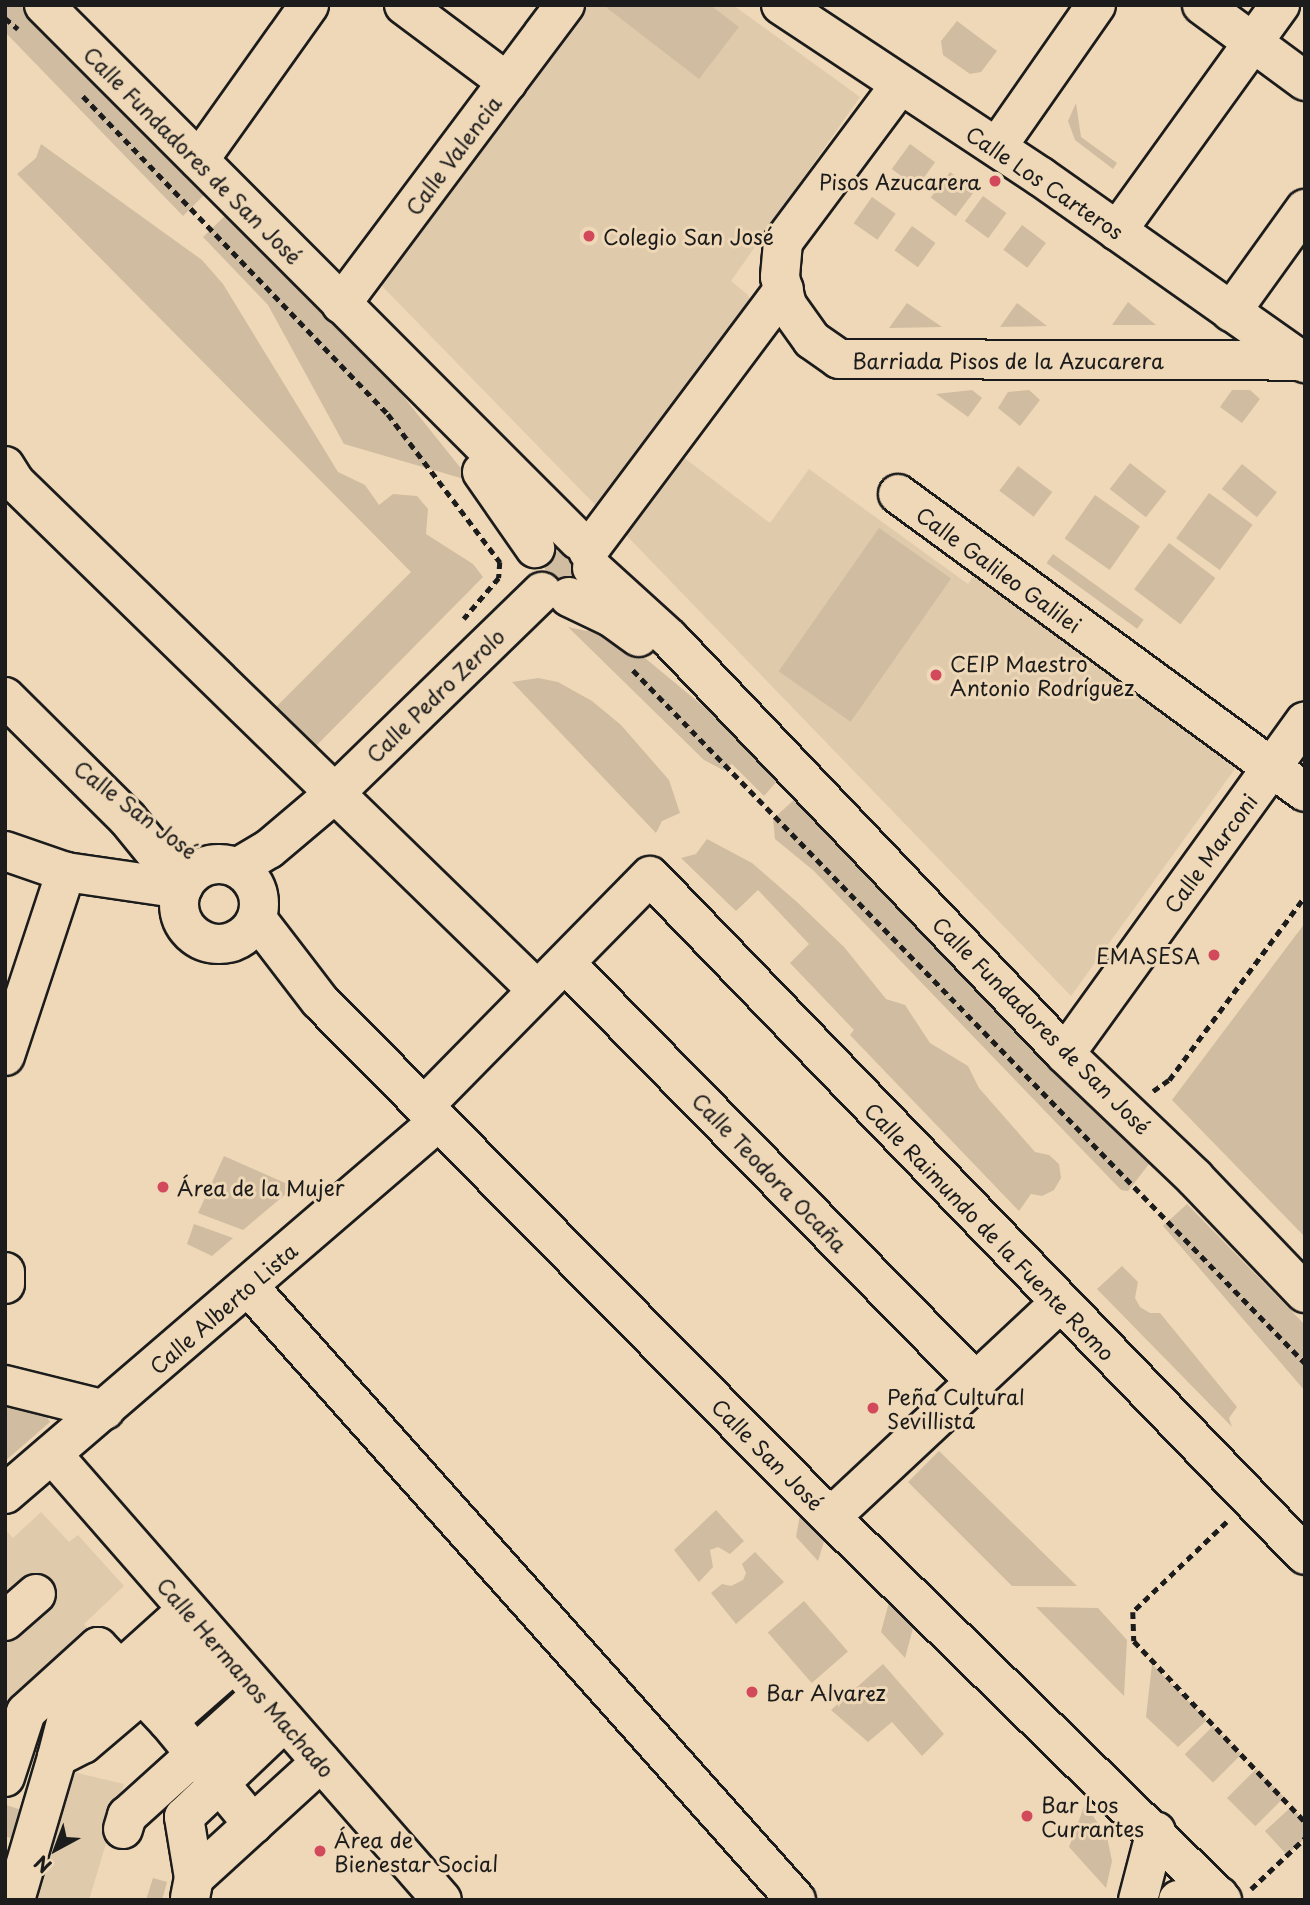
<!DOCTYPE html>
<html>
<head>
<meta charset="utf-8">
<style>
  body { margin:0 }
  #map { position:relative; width:1310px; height:1905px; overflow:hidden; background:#efd8b7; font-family:"Playpen Sans",sans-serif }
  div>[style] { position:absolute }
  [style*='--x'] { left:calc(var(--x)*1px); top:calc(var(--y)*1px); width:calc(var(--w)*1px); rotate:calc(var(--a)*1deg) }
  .built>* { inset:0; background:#dfcaac }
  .green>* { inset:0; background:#d0bca0; transform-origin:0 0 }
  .round { border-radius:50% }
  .path>* { height:4.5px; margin-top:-2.25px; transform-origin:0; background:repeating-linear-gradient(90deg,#1c1c1c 0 7px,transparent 0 12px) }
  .roads { filter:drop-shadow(2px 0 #1c1c1c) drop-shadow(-2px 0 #1c1c1c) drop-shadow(0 2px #1c1c1c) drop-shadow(0 -2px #1c1c1c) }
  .minor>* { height:38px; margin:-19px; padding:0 19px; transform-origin:19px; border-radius:19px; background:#efd8b7 }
  .major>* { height:38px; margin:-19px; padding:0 19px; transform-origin:19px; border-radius:19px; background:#efd8b7 }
  .major>.ring { margin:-19px; padding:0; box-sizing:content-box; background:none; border:38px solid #efd8b7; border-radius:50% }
  .dots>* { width:19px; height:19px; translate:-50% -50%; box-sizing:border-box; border:4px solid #efd8b7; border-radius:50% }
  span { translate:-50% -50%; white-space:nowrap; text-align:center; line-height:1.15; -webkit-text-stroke:6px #efd8b7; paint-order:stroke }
  .street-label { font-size:21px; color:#1c1c1c }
  .poi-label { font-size:21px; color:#1c1c1c }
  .right { translate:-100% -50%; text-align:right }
  .left { translate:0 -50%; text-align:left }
  .frame { position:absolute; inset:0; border:7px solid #1c1c1c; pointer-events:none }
  .north { position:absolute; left:21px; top:1814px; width:70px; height:70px; -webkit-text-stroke:5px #efd8b7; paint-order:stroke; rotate:221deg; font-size:19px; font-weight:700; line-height:28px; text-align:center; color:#1c1c1c }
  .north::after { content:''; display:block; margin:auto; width:24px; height:32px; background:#1c1c1c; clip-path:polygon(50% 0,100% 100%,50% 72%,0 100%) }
</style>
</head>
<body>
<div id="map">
  <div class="built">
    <div style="clip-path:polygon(588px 5px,733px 5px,860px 97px,731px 281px,748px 295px,753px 309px,605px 515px,381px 285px)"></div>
    <div style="clip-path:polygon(679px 454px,770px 523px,809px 469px,968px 584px,974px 575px,1237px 766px,1071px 996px,624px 533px)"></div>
    <div style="clip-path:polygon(41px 1512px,69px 1542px,78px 1535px,124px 1586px,84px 1624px,92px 1633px,5px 1720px,5px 1529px,13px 1538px)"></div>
    <div style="clip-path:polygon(65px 1770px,124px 1784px,89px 1900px,25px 1900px)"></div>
  </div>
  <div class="green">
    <div style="clip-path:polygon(5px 5px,26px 5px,207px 192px,183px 216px,5px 32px)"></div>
    <div style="clip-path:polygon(609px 5px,710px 5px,739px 27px,699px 79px,607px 8px)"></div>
    <div style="clip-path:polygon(957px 21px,997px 51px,981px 72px,970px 74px,943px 55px,941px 41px)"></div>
    <div style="clip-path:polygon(1076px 103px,1081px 137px,1117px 163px,1113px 169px,1075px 140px,1068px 121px)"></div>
    <div style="clip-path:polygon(41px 144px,202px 260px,223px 284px,338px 472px,365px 485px,379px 505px,393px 494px,417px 496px,428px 509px,426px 534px,473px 564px,483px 577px,315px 747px,274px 709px,411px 572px,17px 174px,36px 158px)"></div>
    <div style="left:910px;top:144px;width:31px;height:31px;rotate:36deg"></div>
    <div style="left:950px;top:172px;width:31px;height:32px;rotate:37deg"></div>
    <div style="left:983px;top:196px;width:29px;height:31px;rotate:36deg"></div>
    <div style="left:872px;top:197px;width:29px;height:32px;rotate:35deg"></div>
    <div style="clip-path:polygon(227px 214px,399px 391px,471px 481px,344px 444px,268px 305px,203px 237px)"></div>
    <div style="left:1022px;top:225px;width:30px;height:31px;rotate:37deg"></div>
    <div style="left:912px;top:226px;width:29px;height:30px;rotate:36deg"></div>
    <div style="clip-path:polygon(1128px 302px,1156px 325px,1112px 325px)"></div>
    <div style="clip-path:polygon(907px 303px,942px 327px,889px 328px)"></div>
    <div style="clip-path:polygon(1017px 303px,1047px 326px,1000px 327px)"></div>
    <div style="clip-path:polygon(972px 390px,982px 398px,968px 417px,936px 394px)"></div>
    <div style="clip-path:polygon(1029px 390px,1040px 400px,1020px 426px,998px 408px,1008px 392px)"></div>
    <div style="clip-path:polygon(1232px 390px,1250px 390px,1260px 399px,1242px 423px,1220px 407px)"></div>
    <div style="left:1130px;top:463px;width:46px;height:33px;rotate:38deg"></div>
    <div style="left:1242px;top:464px;width:45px;height:32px;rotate:39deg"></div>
    <div style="left:1018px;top:466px;width:43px;height:31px;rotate:37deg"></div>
    <div style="left:1209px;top:493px;width:54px;height:56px;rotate:36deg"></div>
    <div style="left:1095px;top:495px;width:55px;height:53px;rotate:35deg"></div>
    <div style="left:879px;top:528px;width:88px;height:175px;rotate:35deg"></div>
    <div style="left:1169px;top:543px;width:58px;height:58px;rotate:37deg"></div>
    <div class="round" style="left:545px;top:551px;width:34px;height:34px"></div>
    <div style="left:1053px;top:554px;width:112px;height:11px;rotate:36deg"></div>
    <div style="clip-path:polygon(599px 620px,726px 725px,778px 780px,764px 796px,732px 764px,723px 770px,704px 760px,568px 627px,587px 631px)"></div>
    <div style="clip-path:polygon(538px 678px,558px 682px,592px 701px,621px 725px,669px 780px,680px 813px,662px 821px,656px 833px,512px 682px)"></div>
    <div style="clip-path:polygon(796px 798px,1149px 1164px,1128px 1191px,1121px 1190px,814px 871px,775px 839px,773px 819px)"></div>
    <div style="clip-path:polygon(707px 839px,752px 863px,797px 902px,844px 947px,886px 999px,905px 1005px,930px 1043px,968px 1066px,979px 1088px,1035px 1152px,1049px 1155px,1059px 1164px,1061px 1178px,1054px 1190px,1042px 1196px,1031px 1194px,1019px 1211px,850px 1035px,854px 1030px,790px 963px,809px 944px,758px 890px,736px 911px,681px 858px,696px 854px)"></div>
    <div style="clip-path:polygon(1305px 923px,1305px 1237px,1172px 1100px)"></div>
    <div style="clip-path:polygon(224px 1156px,294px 1187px,243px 1230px,198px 1213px)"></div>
    <div style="clip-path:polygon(1187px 1204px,1305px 1325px,1305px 1391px,1163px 1226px)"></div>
    <div style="clip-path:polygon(194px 1224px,233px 1238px,212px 1256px,187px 1244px)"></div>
    <div style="clip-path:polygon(1122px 1266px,1138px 1282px,1135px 1298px,1140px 1307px,1150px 1313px,1160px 1313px,1237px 1407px,1229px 1418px,1232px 1427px,1097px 1289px)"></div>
    <div style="clip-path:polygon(12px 1407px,43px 1411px,50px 1422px,5px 1461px,5px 1409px)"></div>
    <div style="clip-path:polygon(939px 1451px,1077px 1586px,1012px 1586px,908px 1482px)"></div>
    <div style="clip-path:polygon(716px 1510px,744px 1541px,730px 1554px,718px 1547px,710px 1550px,713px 1567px,699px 1582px,674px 1550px)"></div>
    <div style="clip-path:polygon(800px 1515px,825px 1538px,818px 1561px,796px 1537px)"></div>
    <div style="clip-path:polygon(755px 1552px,784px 1582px,736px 1624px,711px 1593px,722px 1584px,731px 1586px,743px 1580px,746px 1573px,742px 1564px)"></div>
    <div style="left:804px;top:1601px;width:67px;height:48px;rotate:49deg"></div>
    <div style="clip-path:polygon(889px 1602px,913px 1628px,905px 1658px,881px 1632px)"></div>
    <div style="clip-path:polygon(1036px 1607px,1098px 1608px,1127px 1640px,1124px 1696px)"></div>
    <div style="clip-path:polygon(883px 1664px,944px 1734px,922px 1756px,892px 1722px,868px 1742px,831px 1710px)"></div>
    <div style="clip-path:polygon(1152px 1664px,1207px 1720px,1178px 1747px,1146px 1717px)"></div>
    <div style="left:1213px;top:1726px;width:40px;height:40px;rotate:45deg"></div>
    <div style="left:1256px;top:1769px;width:40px;height:41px;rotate:45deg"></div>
    <div style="clip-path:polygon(1085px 1804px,1107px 1837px,1112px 1861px,1106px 1888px,1069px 1847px)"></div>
    <div style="clip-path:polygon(6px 1805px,31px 1813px,21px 1842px,5px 1836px)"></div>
    <div style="clip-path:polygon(1291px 1807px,1305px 1822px,1305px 1838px,1287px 1855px,1265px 1831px)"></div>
    <div style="clip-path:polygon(153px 1878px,167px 1882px,162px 1900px,146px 1900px)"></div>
  </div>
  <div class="path">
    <div style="--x:5;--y:18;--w:17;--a:40"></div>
    <div style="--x:83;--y:96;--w:441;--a:46.2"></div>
    <div style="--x:388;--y:414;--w:186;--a:52.9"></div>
    <div style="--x:500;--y:562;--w:16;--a:94"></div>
    <div style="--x:499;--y:578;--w:54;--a:130.5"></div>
    <div style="--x:633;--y:670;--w:965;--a:45.88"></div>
    <div style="--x:1153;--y:1091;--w:19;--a:-35"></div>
    <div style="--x:1169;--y:1080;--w:229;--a:-53.5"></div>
    <div style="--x:1227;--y:1522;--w:130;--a:136.2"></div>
    <div style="--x:1133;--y:1612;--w:29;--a:88"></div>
    <div style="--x:1134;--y:1641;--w:249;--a:46.6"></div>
    <div style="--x:1251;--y:1889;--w:74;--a:-43.4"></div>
  </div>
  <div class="roads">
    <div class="minor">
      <div style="--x:44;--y:5;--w:756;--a:45.05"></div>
      <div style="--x:404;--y:5;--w:129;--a:36.8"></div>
      <div style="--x:781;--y:5;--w:312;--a:33.5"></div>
      <div style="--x:1041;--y:177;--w:323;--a:35.2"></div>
      <div style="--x:1202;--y:5;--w:128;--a:36.4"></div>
      <div style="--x:900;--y:85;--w:196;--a:126.7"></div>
      <div style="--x:783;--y:242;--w:35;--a:95"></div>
      <div style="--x:780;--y:277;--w:29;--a:76"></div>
      <div style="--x:787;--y:305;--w:43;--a:54.5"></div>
      <div style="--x:812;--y:340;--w:33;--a:35"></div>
      <div style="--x:839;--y:359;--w:462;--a:0.2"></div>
      <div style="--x:997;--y:147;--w:173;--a:-55.1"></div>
      <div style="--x:199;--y:160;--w:190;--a:-54.6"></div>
      <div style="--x:1117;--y:231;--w:279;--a:-54.2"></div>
      <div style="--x:341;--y:304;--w:374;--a:-53.2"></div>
      <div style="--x:1231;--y:312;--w:127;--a:-54.3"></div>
      <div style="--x:5;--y:466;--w:19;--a:58"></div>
      <div style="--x:15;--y:482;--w:728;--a:44.22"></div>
      <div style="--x:482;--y:472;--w:93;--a:55.1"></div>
      <div style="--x:898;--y:494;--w:504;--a:36.21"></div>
      <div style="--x:588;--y:551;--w:327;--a:-53.2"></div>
      <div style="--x:592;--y:568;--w:105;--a:42.3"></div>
      <div style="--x:670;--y:639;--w:573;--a:46.41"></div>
      <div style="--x:1065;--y:1054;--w:180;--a:43.6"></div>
      <div style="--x:1195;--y:1178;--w:159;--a:46.3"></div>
      <div style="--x:569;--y:597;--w:47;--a:25.5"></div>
      <div style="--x:611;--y:617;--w:34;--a:36"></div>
      <div style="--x:5;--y:851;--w:65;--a:19"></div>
      <div style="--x:66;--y:872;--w:117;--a:8.3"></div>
      <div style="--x:237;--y:868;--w:37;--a:-31"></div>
      <div style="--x:269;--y:849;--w:85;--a:-40.2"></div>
      <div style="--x:334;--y:794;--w:290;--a:-44.2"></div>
      <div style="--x:565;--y:963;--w:586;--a:45.55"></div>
      <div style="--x:1065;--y:1054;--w:410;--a:-54.2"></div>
      <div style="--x:5;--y:1056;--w:194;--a:-71.7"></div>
      <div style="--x:424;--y:1106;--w:322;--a:-45.5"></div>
      <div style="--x:650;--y:876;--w:943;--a:46.03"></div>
      <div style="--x:5;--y:1272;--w:12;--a:90"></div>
      <div style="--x:248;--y:1286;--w:823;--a:48.25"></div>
      <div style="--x:5;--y:1385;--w:103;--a:14"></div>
      <div style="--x:52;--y:1454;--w:592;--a:48.83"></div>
      <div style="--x:5;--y:1494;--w:572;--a:-40.68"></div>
      <div style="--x:831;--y:1517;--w:312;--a:-43.1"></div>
      <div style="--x:5;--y:1621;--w:41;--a:-41.1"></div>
      <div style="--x:234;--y:1663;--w:88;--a:138.7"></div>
      <div style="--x:168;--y:1721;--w:134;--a:50.5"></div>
      <div style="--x:57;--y:1757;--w:40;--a:-75.6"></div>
      <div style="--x:67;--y:1718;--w:161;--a:-42"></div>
      <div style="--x:5;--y:1777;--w:68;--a:-72.1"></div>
      <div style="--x:26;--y:1712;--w:97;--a:-42.1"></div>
      <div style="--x:98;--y:1647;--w:102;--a:46.6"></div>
      <div style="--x:123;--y:1829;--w:14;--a:-73"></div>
      <div style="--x:127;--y:1816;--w:181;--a:-42.1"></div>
      <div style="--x:194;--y:1878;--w:62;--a:-99.3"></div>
      <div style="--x:184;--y:1817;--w:139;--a:-43.5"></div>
      <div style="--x:190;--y:1898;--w:20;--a:-79"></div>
      <div style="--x:194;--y:1878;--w:172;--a:-42.4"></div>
      <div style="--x:15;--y:1900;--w:149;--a:-73.6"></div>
      <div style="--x:57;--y:1757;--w:29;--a:-27"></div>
      <div style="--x:83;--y:1744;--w:167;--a:-40.4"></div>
      <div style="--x:1138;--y:1900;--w:71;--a:-75.4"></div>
      <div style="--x:1178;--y:1900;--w:41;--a:-5.6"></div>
    </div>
    <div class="major">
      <div style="--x:5;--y:697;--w:172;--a:44.8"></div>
      <div style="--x:127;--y:818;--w:89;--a:50.9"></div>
      <div class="ring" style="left:179px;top:864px;width:42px;height:42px"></div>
      <div style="--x:257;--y:919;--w:103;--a:52.5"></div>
      <div style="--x:320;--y:1001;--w:699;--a:45.35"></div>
      <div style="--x:811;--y:1498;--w:575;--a:44.37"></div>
    </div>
  </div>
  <div class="dots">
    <div style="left:995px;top:181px;background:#d1495b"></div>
    <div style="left:589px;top:236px;background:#d1495b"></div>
    <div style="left:936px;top:675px;background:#d1495b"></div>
    <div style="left:1214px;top:955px;background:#d1495b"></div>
    <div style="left:163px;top:1187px;background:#d1495b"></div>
    <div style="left:873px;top:1408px;background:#d1495b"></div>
    <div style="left:752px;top:1692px;background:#d1495b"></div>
    <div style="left:1027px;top:1816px;background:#d1495b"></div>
    <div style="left:320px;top:1851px;background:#d1495b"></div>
  </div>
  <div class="street-label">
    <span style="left:193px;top:155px;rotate:45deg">Calle Fundadores de San José</span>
    <span style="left:453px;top:155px;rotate:-53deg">Calle Valencia</span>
    <span style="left:1045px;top:182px;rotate:34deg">Calle Los Carteros</span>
    <span style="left:1008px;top:360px">Barriada Pisos de la Azucarera</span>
    <span style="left:999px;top:569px;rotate:36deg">Calle Galileo Galilei</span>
    <span style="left:435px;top:695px;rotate:-44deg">Calle Pedro Zerolo</span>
    <span style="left:136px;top:809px;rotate:37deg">Calle San José</span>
    <span style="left:1210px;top:853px;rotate:-54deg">Calle Marconi</span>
    <span style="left:1042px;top:1025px;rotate:45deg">Calle Fundadores de San José</span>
    <span style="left:770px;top:1172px;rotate:46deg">Calle Teodora Ocaña</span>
    <span style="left:990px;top:1231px;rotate:46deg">Calle Raimundo de la Fuente Romo</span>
    <span style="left:223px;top:1308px;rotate:-41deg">Calle Alberto Lista</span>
    <span style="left:768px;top:1454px;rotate:45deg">Calle San José</span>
    <span style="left:246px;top:1677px;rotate:49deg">Calle Hermanos Machado</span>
  </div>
  <div class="poi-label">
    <span class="right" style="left:981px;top:181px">Pisos Azucarera</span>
    <span class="left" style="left:603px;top:236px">Colegio San José</span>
    <span class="left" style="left:950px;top:675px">CEIP Maestro<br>Antonio Rodríguez</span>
    <span class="right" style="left:1200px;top:955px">EMASESA</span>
    <span class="left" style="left:177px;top:1187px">Área de la Mujer</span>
    <span class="left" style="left:887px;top:1408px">Peña Cultural<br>Sevillista</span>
    <span class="left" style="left:766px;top:1692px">Bar Alvarez</span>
    <span class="left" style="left:1041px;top:1816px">Bar Los<br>Currantes</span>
    <span class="left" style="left:334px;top:1851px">Área de<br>Bienestar Social</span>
  </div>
  <div class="frame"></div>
  <div class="north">N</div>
</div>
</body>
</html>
